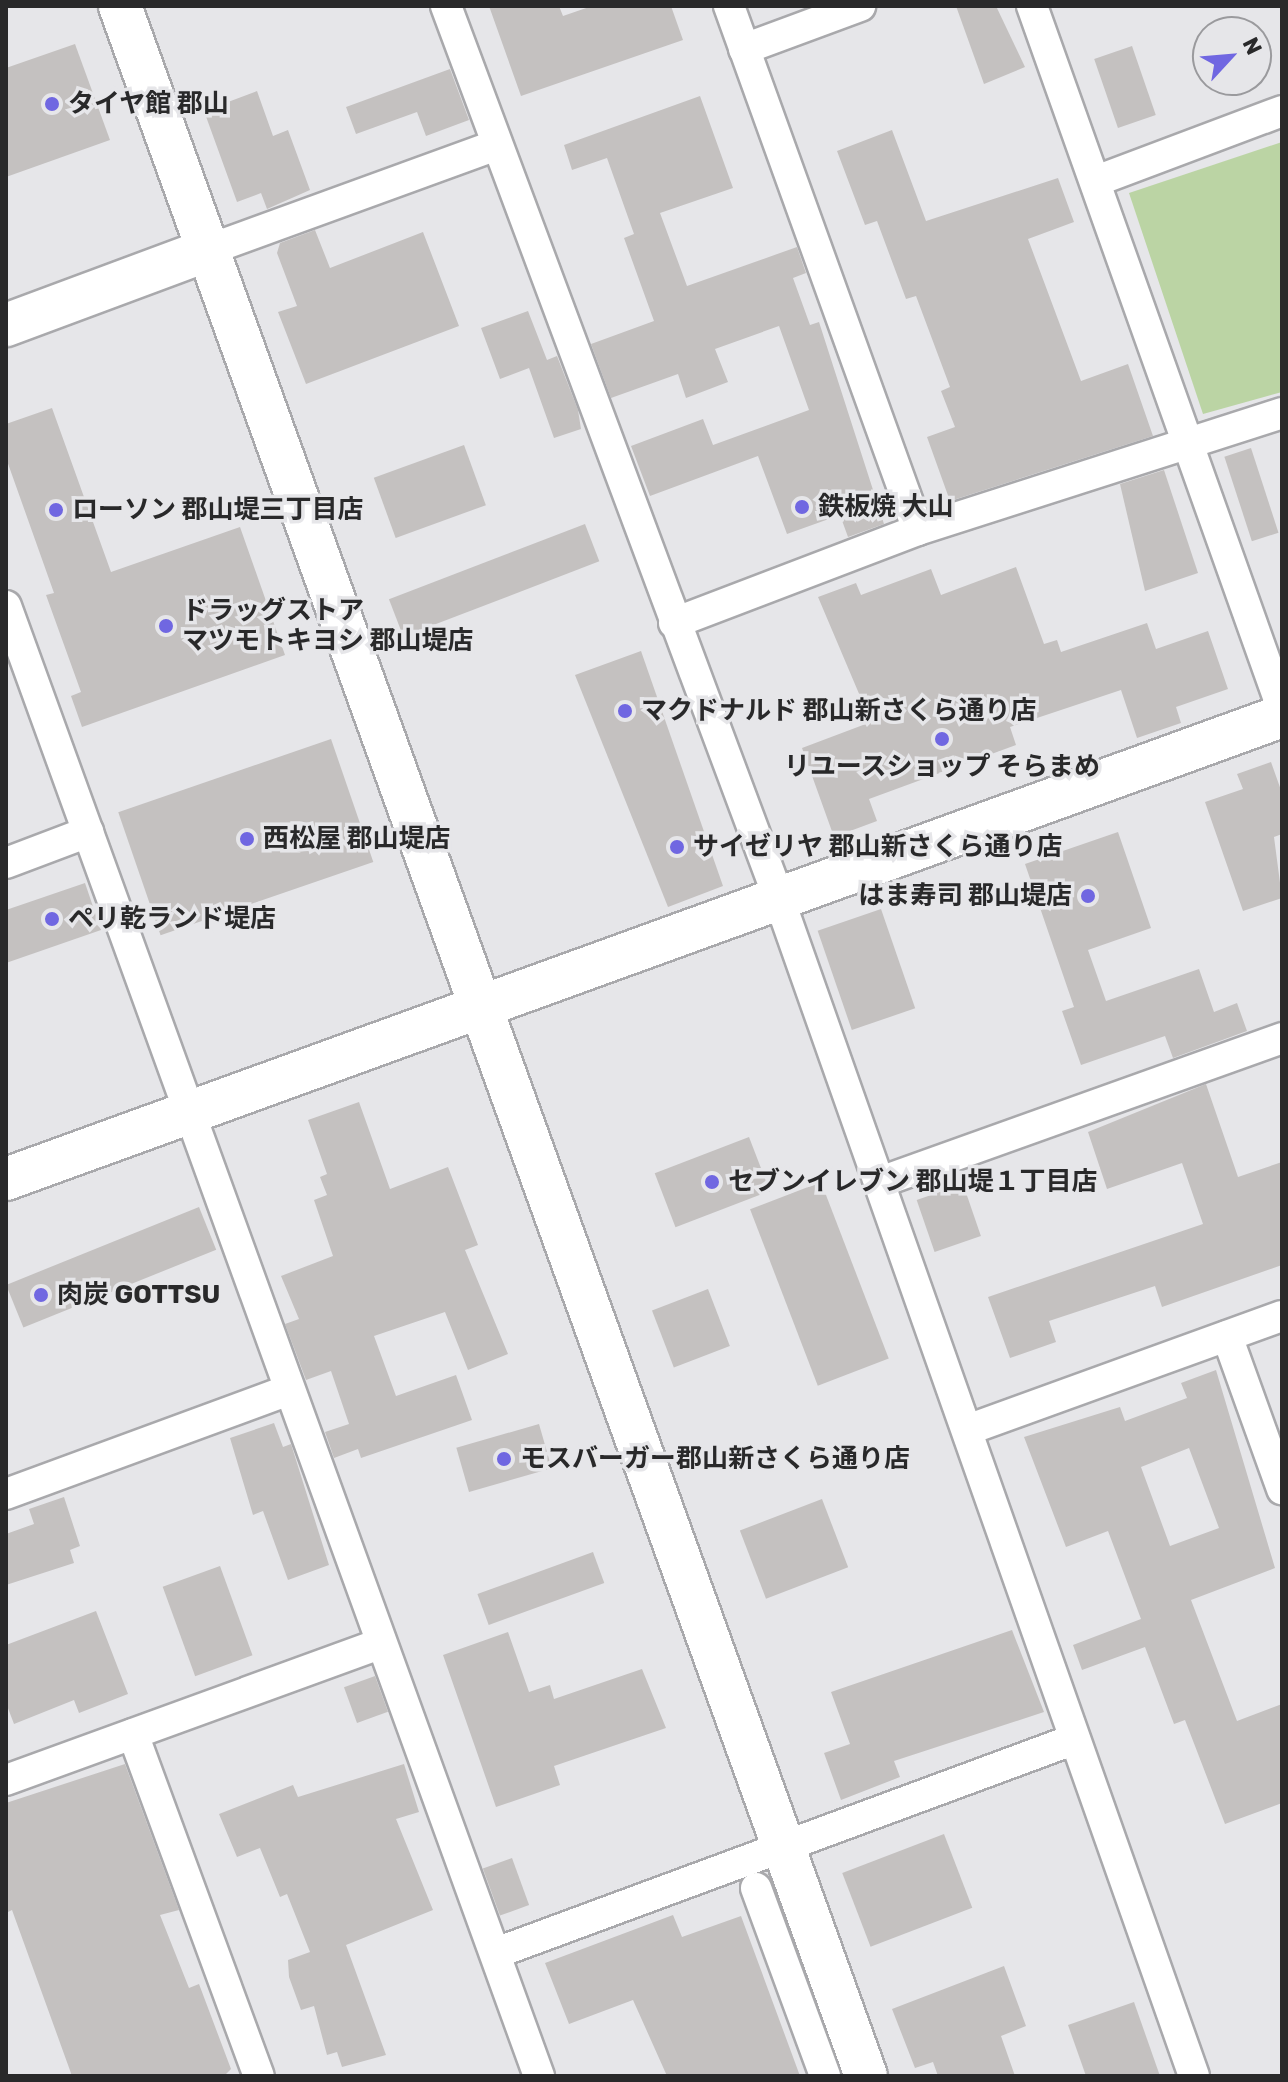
<!DOCTYPE html>
<html>
<head>
<meta charset="utf-8">
<style>
  body { margin:0 }
  #map { position:relative; width:1288px; height:2082px; overflow:hidden; background:#e6e6e9; font-family:Rubik,"Noto Sans JP",sans-serif }
  div>[style] { position:absolute }
  [style*='--x'] { left:calc(var(--x)*1px); top:calc(var(--y)*1px); width:calc(var(--w)*1px); rotate:calc(var(--a)*1deg) }
  .green>* { inset:0; background:#bbd4a4 }
  .building>* { inset:0; background:#c4c1c0; transform-origin:0 0 }
  .roads { filter:drop-shadow(2px 0 #a9a9ac) drop-shadow(-2px 0 #a9a9ac) drop-shadow(0 2px #a9a9ac) drop-shadow(0 -2px #a9a9ac) }
  .street>* { height:30px; margin:-15px; padding:0 15px; transform-origin:15px; border-radius:15px; background:#fff }
  .secondary>* { height:42px; margin:-21px; padding:0 21px; transform-origin:21px; border-radius:21px; background:#fff }
  .dots>* { width:22px; height:22px; translate:-50% -50%; box-sizing:border-box; border:4px solid #e6e6e9; border-radius:50% }
  span { translate:-50% -50%; white-space:nowrap; text-align:center; line-height:1.15; -webkit-text-stroke:7px #e6e6e9; paint-order:stroke }
  .poi-label { font-size:26px; color:#29292a; font-weight:700 }
  .left { translate:0 -50%; text-align:left }
  .right { translate:-100% -50%; text-align:right }
  .frame { position:absolute; inset:0; border:8px solid #29292a; pointer-events:none }
  .north { position:absolute; left:1192px; top:16px; width:80px; height:80px; box-sizing:border-box; background:#e6e6e9; border:2px solid #9a9a9d; border-radius:50%; rotate:64deg; font-size:22px; font-weight:700; line-height:32px; text-align:center; color:#29292a }
  .north::after { content:''; display:block; margin:auto; width:28px; height:36px; background:#7067e1; clip-path:polygon(50% 0,100% 100%,50% 72%,0 100%) }
</style>
</head>
<body>
<div id="map">
  <div class="green">
    <div style="clip-path:polygon(1282px 142px,1282px 392px,1203px 414px,1129px 193px)"></div>
  </div>
  <div class="building">
    <div style="clip-path:polygon(489px 6px,559px 6px,563px 16px,592px 6px,671px 6px,683px 40px,521px 96px)"></div>
    <div style="clip-path:polygon(956px 6px,996px 6px,1025px 67px,984px 84px)"></div>
    <div style="clip-path:polygon(75px 44px,110px 140px,6px 177px,6px 68px)"></div>
    <div style="left:1132px;top:46px;width:73px;height:40px;rotate:71deg"></div>
    <div style="clip-path:polygon(450px 69px,469px 120px,426px 136px,417px 112px,356px 134px,346px 107px)"></div>
    <div style="clip-path:polygon(257px 91px,273px 136px,288px 130px,310px 190px,267px 209px,261px 193px,237px 202px,204px 111px)"></div>
    <div style="clip-path:polygon(700px 96px,733px 188px,660px 213px,687px 286px,797px 247px,806px 273px,793px 278px,810px 325px,819px 322px,884px 524px,848px 537px,840px 515px,787px 534px,758px 456px,650px 496px,631px 446px,703px 419px,713px 445px,809px 410px,779px 326px,715px 349px,728px 382px,686px 398px,678px 374px,611px 398px,591px 344px,654px 321px,624px 238px,634px 234px,607px 158px,572px 170px,564px 145px)"></div>
    <div style="clip-path:polygon(892px 130px,926px 221px,1058px 178px,1074px 222px,1028px 239px,1081px 381px,1128px 364px,1153px 436px,950px 501px,927px 437px,955px 427px,941px 391px,950px 387px,916px 296px,906px 299px,877px 221px,865px 225px,837px 151px)"></div>
    <div style="clip-path:polygon(315px 230px,330px 268px,423px 232px,459px 326px,306px 384px,278px 312px,297px 306px,277px 253px,280px 243px)"></div>
    <div style="clip-path:polygon(528px 311px,547px 360px,557px 356px,578px 410px,581px 429px,554px 438px,529px 368px,500px 379px,481px 328px)"></div>
    <div style="clip-path:polygon(52px 408px,111px 572px,240px 527px,285px 655px,82px 727px,71px 696px,81px 692px,46px 595px,54px 593px,6px 458px,6px 424px)"></div>
    <div style="left:464px;top:445px;width:64px;height:96px;rotate:70deg"></div>
    <div style="left:1251px;top:448px;width:89px;height:28px;rotate:72deg"></div>
    <div style="clip-path:polygon(1164px 470px,1198px 573px,1145px 591px,1120px 484px)"></div>
    <div style="left:585px;top:524px;width:40px;height:210px;rotate:69deg"></div>
    <div style="clip-path:polygon(1016px 567px,1044px 644px,1057px 640px,1061px 652px,1147px 623px,1156px 649px,1208px 631px,1228px 689px,1176px 707px,1181px 723px,1137px 738px,1121px 690px,1010px 727px,1016px 745px,869px 799px,877px 821px,834px 837px,802px 748px,871px 722px,818px 597px,856px 583px,861px 595px,931px 569px,941px 595px)"></div>
    <div style="clip-path:polygon(641px 651px,723px 886px,668px 907px,575px 675px)"></div>
    <div style="left:331px;top:739px;width:130px;height:225px;rotate:71deg"></div>
    <div style="clip-path:polygon(1271px 762px,1282px 793px,1282px 834px,1274px 837px,1282px 898px,1243px 911px,1205px 802px,1243px 789px,1237px 774px)"></div>
    <div style="clip-path:polygon(1118px 832px,1151px 928px,1088px 950px,1106px 1001px,1199px 969px,1214px 1012px,1237px 1003px,1247px 1031px,1173px 1058px,1165px 1036px,1081px 1065px,1062px 1011px,1074px 1007px,1025px 864px)"></div>
    <div style="clip-path:polygon(85px 883px,101px 930px,6px 963px,6px 910px)"></div>
    <div style="left:881px;top:909px;width:105px;height:67px;rotate:71deg"></div>
    <div style="clip-path:polygon(1206px 1084px,1238px 1177px,1282px 1162px,1282px 1265px,1162px 1307px,1155px 1286px,1049px 1321px,1056px 1342px,1010px 1358px,988px 1297px,1203px 1224px,1182px 1163px,1107px 1189px,1088px 1132px)"></div>
    <div style="clip-path:polygon(359px 1102px,390px 1189px,448px 1167px,478px 1245px,465px 1250px,508px 1354px,468px 1370px,445px 1312px,374px 1336px,396px 1396px,456px 1375px,472px 1420px,361px 1458px,358px 1449px,334px 1458px,325px 1432px,349px 1424px,331px 1371px,306px 1380px,285px 1324px,299px 1319px,281px 1276px,333px 1256px,314px 1200px,327px 1195px,320px 1177px,327px 1174px,308px 1120px)"></div>
    <div style="left:749px;top:1137px;width:58px;height:101px;rotate:69deg"></div>
    <div style="left:821px;top:1182px;width:189px;height:76px;rotate:69deg"></div>
    <div style="left:963px;top:1184px;width:55px;height:49px;rotate:71deg"></div>
    <div style="left:199px;top:1207px;width:46px;height:208px;rotate:68deg"></div>
    <div style="left:708px;top:1289px;width:61px;height:60px;rotate:69deg"></div>
    <div style="clip-path:polygon(evenodd,1216px 1370px,1275px 1568px,1191px 1600px,1237px 1721px,1282px 1704px,1282px 1803px,1225px 1824px,1185px 1720px,1174px 1724px,1145px 1647px,1082px 1670px,1073px 1645px,1141px 1619px,1108px 1531px,1066px 1547px,1024px 1437px,1120px 1407px,1125px 1421px,1187px 1398px,1181px 1383px,1216px 1370px,1189px 1448px,1219px 1528px,1170px 1546px,1141px 1467px,1189px 1448px)"></div>
    <div style="clip-path:polygon(274px 1423px,283px 1447px,291px 1444px,329px 1565px,288px 1580px,263px 1511px,253px 1515px,230px 1438px)"></div>
    <div style="left:539px;top:1424px;width:46px;height:86px;rotate:74deg"></div>
    <div style="clip-path:polygon(64px 1497px,80px 1546px,70px 1550px,74px 1563px,6px 1585px,6px 1534px,34px 1524px,29px 1509px)"></div>
    <div style="left:822px;top:1499px;width:73px;height:88px;rotate:69deg"></div>
    <div style="left:593px;top:1552px;width:33px;height:123px;rotate:70deg"></div>
    <div style="left:220px;top:1566px;width:95px;height:61px;rotate:70deg"></div>
    <div style="clip-path:polygon(96px 1611px,128px 1694px,79px 1713px,74px 1700px,14px 1724px,6px 1703px,6px 1645px)"></div>
    <div style="clip-path:polygon(1012px 1630px,1044px 1712px,894px 1761px,900px 1777px,841px 1800px,824px 1753px,850px 1744px,831px 1692px)"></div>
    <div style="clip-path:polygon(508px 1632px,529px 1692px,550px 1685px,554px 1699px,642px 1669px,666px 1728px,554px 1766px,560px 1785px,496px 1807px,443px 1655px)"></div>
    <div style="left:375px;top:1676px;width:38px;height:33px;rotate:70deg"></div>
    <div style="clip-path:polygon(125px 1764px,179px 1910px,160px 1915px,189px 1988px,199px 1984px,231px 2069px,224px 2076px,72px 2076px,12px 1910px,6px 1913px,6px 1803px)"></div>
    <div style="clip-path:polygon(404px 1764px,419px 1812px,396px 1819px,433px 1910px,346px 1945px,386px 2055px,342px 2067px,337px 2052px,327px 2055px,314px 2006px,301px 2010px,289px 1977px,288px 1960px,310px 1952px,287px 1894px,280px 1897px,260px 1848px,237px 1857px,219px 1814px,293px 1785px,298px 1797px)"></div>
    <div style="left:944px;top:1834px;width:79px;height:109px;rotate:69deg"></div>
    <div style="left:512px;top:1858px;width:50px;height:31px;rotate:70deg"></div>
    <div style="clip-path:polygon(673px 1915px,682px 1937px,741px 1916px,800px 2076px,667px 2076px,633px 2000px,569px 2024px,545px 1963px)"></div>
    <div style="clip-path:polygon(1004px 1966px,1026px 2026px,1001px 2036px,1015px 2076px,938px 2076px,933px 2062px,915px 2068px,892px 2009px)"></div>
    <div style="clip-path:polygon(1134px 2002px,1160px 2076px,1086px 2076px,1068px 2025px)"></div>
  </div>
  <div class="roads">
    <div class="street">
      <div style="--x:446;--y:6;--w:950;--a:69.54"></div>
      <div style="--x:778;--y:896;--w:1251;--a:70.58"></div>
      <div style="--x:729;--y:6;--w:557;--a:70.17"></div>
      <div style="--x:1032;--y:6;--w:745;--a:70.4"></div>
      <div style="--x:744;--y:49;--w:124;--a:-20.3"></div>
      <div style="--x:1096;--y:181;--w:199;--a:-20.6"></div>
      <div style="--x:208;--y:250;--w:307;--a:-20"></div>
      <div style="--x:6;--y:606;--w:1564;--a:70.07"></div>
      <div style="--x:674;--y:623;--w:261;--a:-20.9"></div>
      <div style="--x:918;--y:530;--w:382;--a:-17.8"></div>
      <div style="--x:6;--y:863;--w:88;--a:-20.7"></div>
      <div style="--x:880;--y:1182;--w:427;--a:-19.7"></div>
      <div style="--x:1227;--y:1336;--w:163;--a:70.2"></div>
      <div style="--x:967;--y:1430;--w:335;--a:-19.9"></div>
      <div style="--x:6;--y:1494;--w:298;--a:-20.2"></div>
      <div style="--x:133;--y:1734;--w:364;--a:69.8"></div>
      <div style="--x:6;--y:1780;--w:397;--a:-20"></div>
      <div style="--x:756;--y:1888;--w:200;--a:69.8"></div>
      <div style="--x:496;--y:1953;--w:617;--a:-20.28"></div>
    </div>
    <div class="secondary">
      <div style="--x:120;--y:6;--w:2200;--a:70.18"></div>
      <div style="--x:6;--y:325;--w:215;--a:-20.4"></div>
      <div style="--x:6;--y:1179;--w:1357;--a:-19.94"></div>
    </div>
  </div>
  <div class="dots">
    <div style="left:52px;top:104px;background:#7067e1"></div>
    <div style="left:802px;top:507px;background:#7067e1"></div>
    <div style="left:56px;top:510px;background:#7067e1"></div>
    <div style="left:166px;top:626px;background:#7067e1"></div>
    <div style="left:625px;top:711px;background:#7067e1"></div>
    <div style="left:942px;top:739px;background:#7067e1"></div>
    <div style="left:247px;top:839px;background:#7067e1"></div>
    <div style="left:677px;top:847px;background:#7067e1"></div>
    <div style="left:1088px;top:896px;background:#7067e1"></div>
    <div style="left:52px;top:919px;background:#7067e1"></div>
    <div style="left:712px;top:1182px;background:#7067e1"></div>
    <div style="left:41px;top:1295px;background:#7067e1"></div>
    <div style="left:504px;top:1459px;background:#7067e1"></div>
  </div>
  <div class="poi-label">
    <span class="left" style="left:68px;top:104px">タイヤ館 郡山</span>
    <span class="left" style="left:818px;top:507px">鉄板焼 大山</span>
    <span class="left" style="left:72px;top:510px">ローソン 郡山堤三丁目店</span>
    <span class="left" style="left:182px;top:626px">ドラッグストア<br>マツモトキヨシ 郡山堤店</span>
    <span class="left" style="left:641px;top:711px">マクドナルド 郡山新さくら通り店</span>
    <span style="left:942px;top:767px">リユースショップ そらまめ</span>
    <span class="left" style="left:263px;top:839px">西松屋 郡山堤店</span>
    <span class="left" style="left:693px;top:847px">サイゼリヤ 郡山新さくら通り店</span>
    <span class="right" style="left:1072px;top:896px">はま寿司 郡山堤店</span>
    <span class="left" style="left:68px;top:919px">ペリ乾ランド堤店</span>
    <span class="left" style="left:728px;top:1182px">セブンイレブン 郡山堤１丁目店</span>
    <span class="left" style="left:57px;top:1295px">肉炭 GOTTSU</span>
    <span class="left" style="left:520px;top:1459px">モスバーガー郡山新さくら通り店</span>
  </div>
  <div class="frame"></div>
  <div class="north">N</div>
</div>
</body>
</html>
